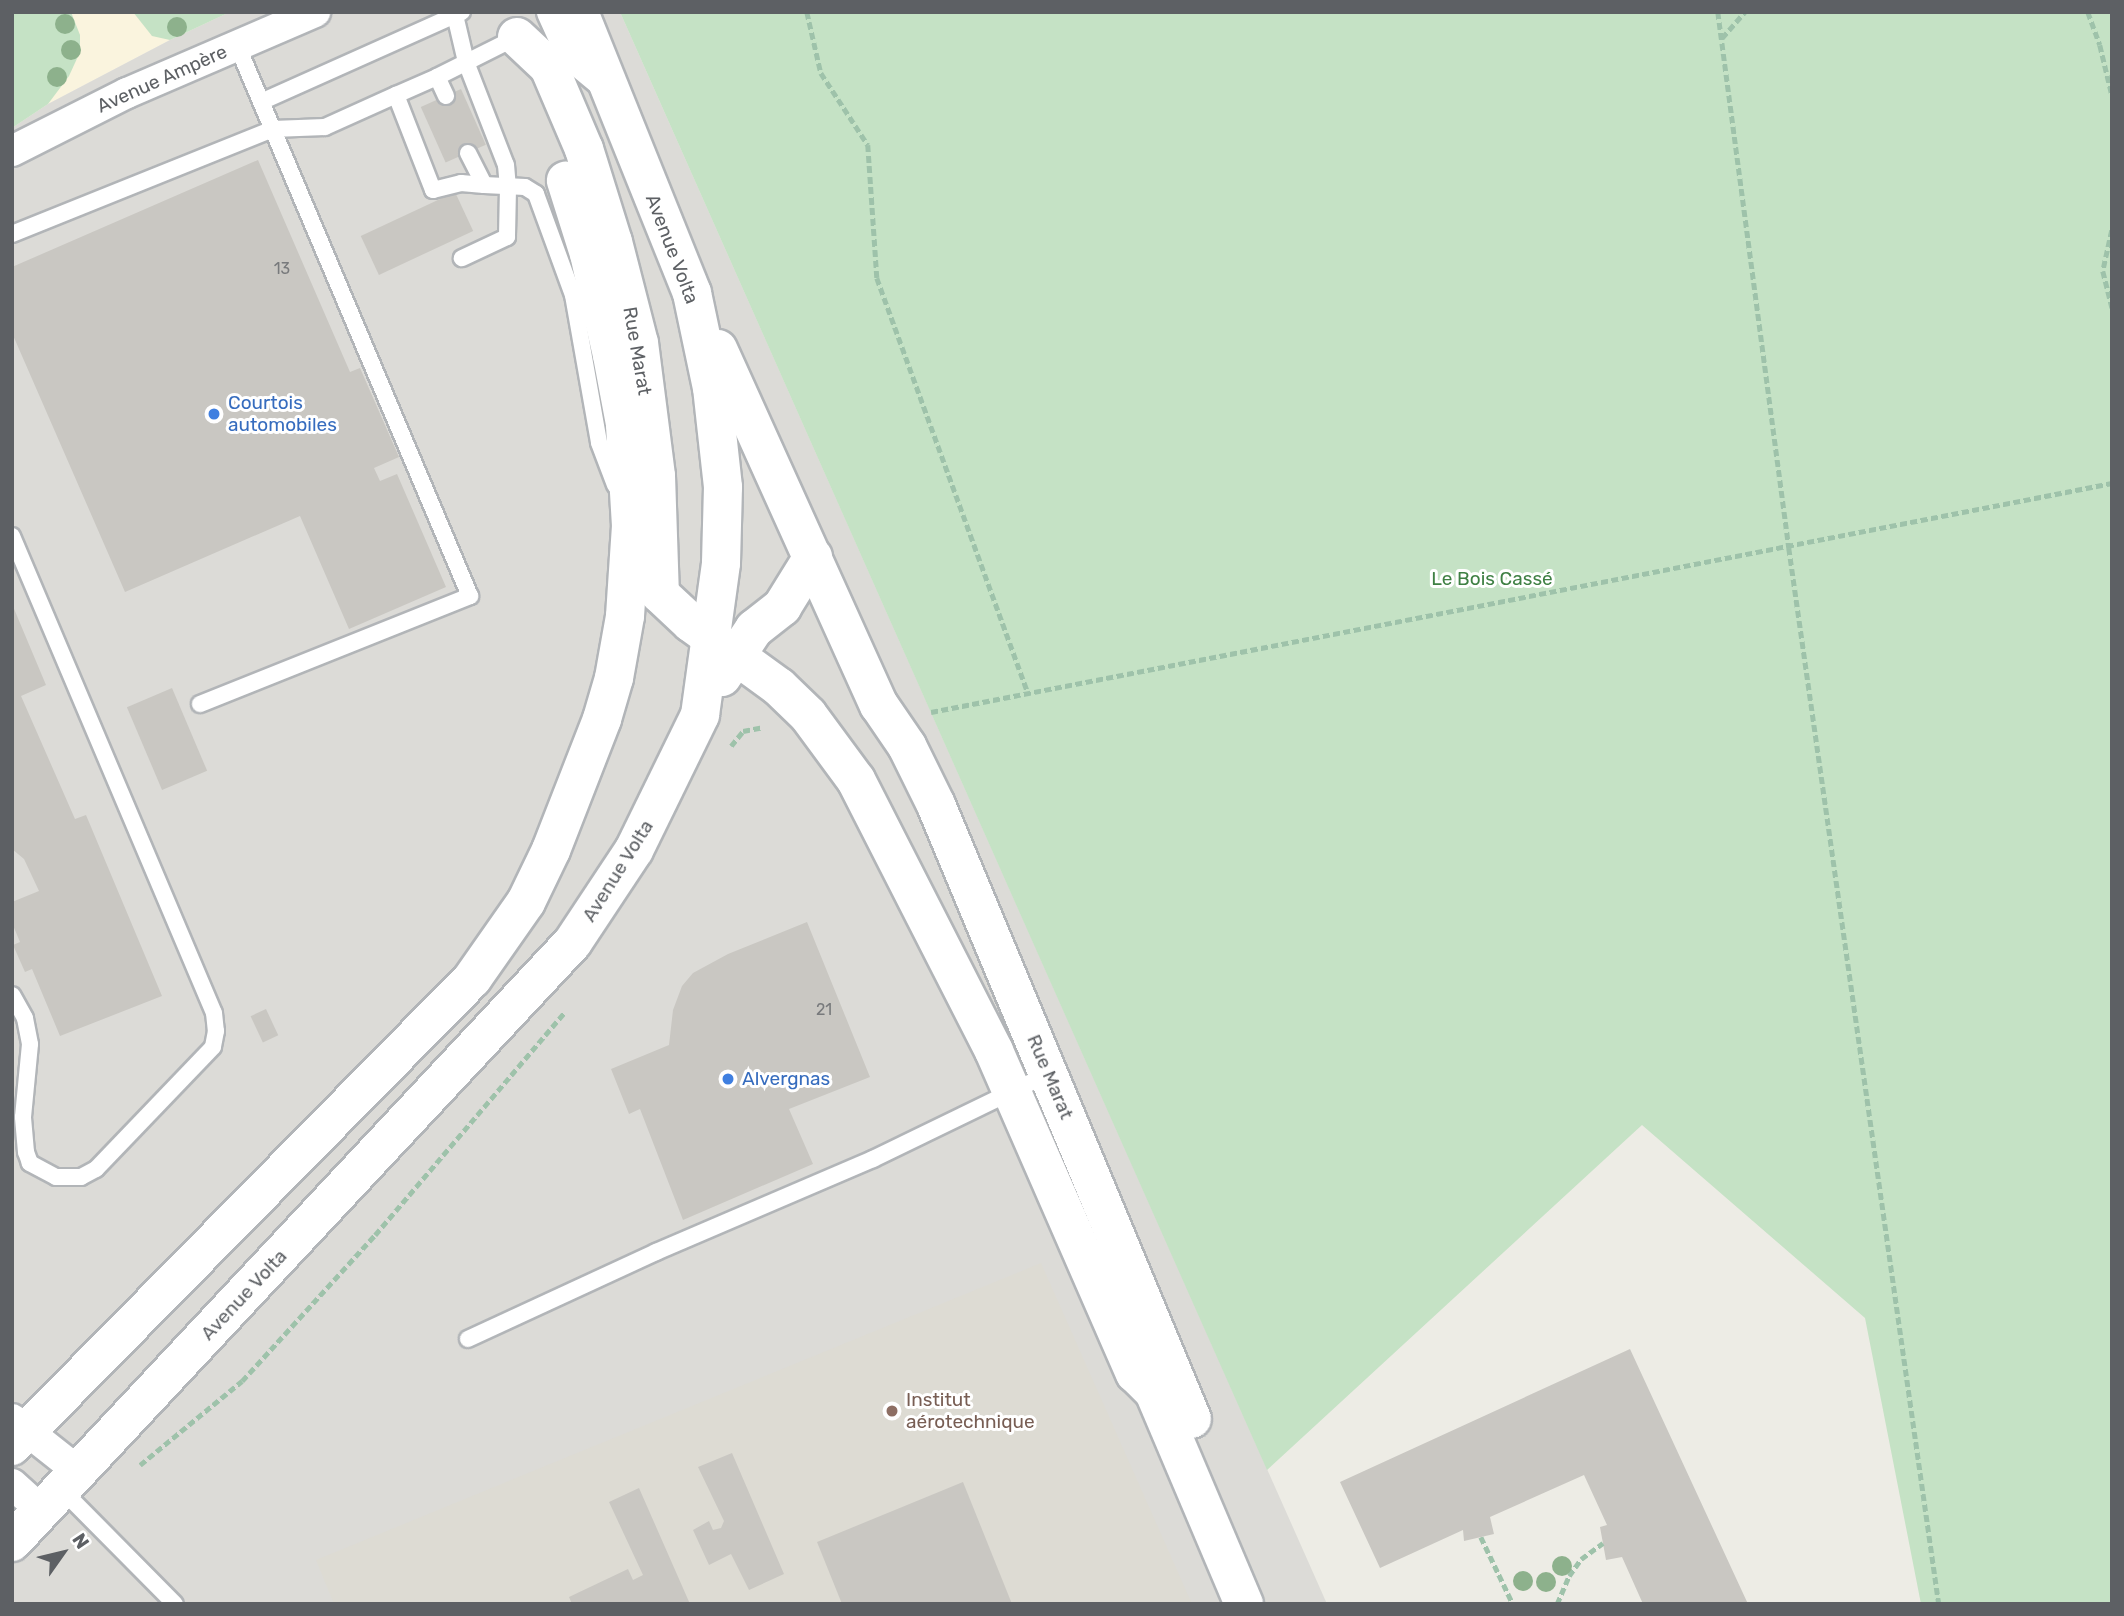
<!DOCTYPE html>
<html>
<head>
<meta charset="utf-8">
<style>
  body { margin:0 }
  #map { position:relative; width:2124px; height:1616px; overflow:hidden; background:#edece5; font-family:Rubik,sans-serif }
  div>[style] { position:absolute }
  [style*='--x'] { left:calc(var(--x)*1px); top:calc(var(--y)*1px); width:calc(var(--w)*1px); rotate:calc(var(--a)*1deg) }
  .commercial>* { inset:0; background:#faf4de }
  .industrial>* { inset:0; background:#dcdbd7 }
  .education>* { inset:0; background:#dddbd3 }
  .green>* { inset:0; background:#c5e2c5 }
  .building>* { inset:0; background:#c9c7c2; transform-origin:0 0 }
  .path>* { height:4.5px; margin-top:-2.25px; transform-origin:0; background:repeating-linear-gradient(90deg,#9ec2aa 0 7px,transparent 0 10.5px) }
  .roads { filter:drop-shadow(2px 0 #b2b5b8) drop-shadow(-2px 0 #b2b5b8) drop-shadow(0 2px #b2b5b8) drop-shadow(0 -2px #b2b5b8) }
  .service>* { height:16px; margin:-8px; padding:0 8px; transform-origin:8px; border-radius:8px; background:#fff }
  .minor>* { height:30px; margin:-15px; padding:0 15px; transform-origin:15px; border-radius:15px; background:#fff }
  .secondary>* { height:38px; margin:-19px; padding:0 19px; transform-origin:19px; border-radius:19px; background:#fff }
  .trees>* { width:20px; height:20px; margin:-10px; border-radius:50%; background:#8db18c }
  .dots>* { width:19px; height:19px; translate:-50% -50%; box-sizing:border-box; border:4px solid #fff; border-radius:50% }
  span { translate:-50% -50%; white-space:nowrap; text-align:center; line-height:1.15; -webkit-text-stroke:6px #fff; paint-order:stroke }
  .number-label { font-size:16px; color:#787a7c }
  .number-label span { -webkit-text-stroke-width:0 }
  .street-label { font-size:19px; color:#5d6064 }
  .shop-label { font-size:19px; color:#366cbe }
  .left { translate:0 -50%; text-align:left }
  .park-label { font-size:19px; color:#3f8044 }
  .education-label { font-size:19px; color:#785e54 }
  .frame { position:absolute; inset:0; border:14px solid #5d6064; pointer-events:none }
  .north { position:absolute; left:28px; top:1518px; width:70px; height:70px; -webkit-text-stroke:5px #fff; paint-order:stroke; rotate:56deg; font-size:19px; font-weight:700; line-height:28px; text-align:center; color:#5d6064 }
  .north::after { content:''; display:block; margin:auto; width:24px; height:32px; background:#5d6064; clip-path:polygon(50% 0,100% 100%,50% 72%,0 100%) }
</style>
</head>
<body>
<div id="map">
  <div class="commercial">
    <div style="clip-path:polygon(12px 12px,230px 12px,170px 40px,48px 104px,12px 128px)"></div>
  </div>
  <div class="industrial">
    <div style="clip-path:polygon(230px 12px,620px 12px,1327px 1604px,12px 1604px,12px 128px,48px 104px,170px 40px)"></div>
  </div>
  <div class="education">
    <div style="clip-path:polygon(1041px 1263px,1192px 1604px,334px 1604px,316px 1560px)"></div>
  </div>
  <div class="green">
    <div style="clip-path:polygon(12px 12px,71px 12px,80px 35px,80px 52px,69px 76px,48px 104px,12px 128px)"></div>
    <div style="clip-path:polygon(133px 12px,230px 12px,170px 40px,152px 36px)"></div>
    <div style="clip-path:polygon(620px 12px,2112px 12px,2112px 1604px,1921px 1604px,1865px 1318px,1642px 1125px,1267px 1470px)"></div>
  </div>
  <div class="building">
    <div style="left:461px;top:89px;width:61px;height:44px;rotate:66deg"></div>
    <div style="clip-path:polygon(258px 160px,350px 372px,360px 368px,399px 457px,374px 468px,380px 481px,397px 474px,446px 587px,349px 629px,300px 516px,125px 592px,12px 333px,12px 267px)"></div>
    <div style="left:455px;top:192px;width:43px;height:104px;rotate:65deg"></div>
    <div style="clip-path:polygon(12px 604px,46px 685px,21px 696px,75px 819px,86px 815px,162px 996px,60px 1036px,32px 969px,25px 972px,13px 945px,20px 942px,12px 923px,12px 902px,39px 891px,24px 859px,12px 849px)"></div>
    <div style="left:172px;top:688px;width:90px;height:49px;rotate:67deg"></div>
    <div style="clip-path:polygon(807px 922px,870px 1077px,789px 1109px,813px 1164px,683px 1220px,640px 1109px,629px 1114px,611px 1069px,669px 1045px,673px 1010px,682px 986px,693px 973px,728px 954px)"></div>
    <div style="left:266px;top:1009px;width:29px;height:17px;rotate:65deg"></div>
    <div style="clip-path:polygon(1630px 1349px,1748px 1604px,1643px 1604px,1622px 1557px,1606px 1560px,1600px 1527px,1607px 1525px,1584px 1475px,1490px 1517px,1494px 1534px,1464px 1541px,1463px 1530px,1380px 1568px,1340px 1482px)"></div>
    <div style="clip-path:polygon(732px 1453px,784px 1574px,749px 1590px,731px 1554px,709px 1565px,693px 1530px,709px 1521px,713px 1530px,721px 1528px,724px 1521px,698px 1467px)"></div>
    <div style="clip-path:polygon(963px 1482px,1012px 1604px,842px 1604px,817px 1542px)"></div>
    <div style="clip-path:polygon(639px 1488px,690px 1604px,572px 1604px,569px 1597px,628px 1569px,633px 1580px,643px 1575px,609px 1502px)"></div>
  </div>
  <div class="path">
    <div style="--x:807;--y:12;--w:63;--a:77.1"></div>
    <div style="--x:821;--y:73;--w:86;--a:56.9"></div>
    <div style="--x:868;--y:145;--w:133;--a:86.1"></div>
    <div style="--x:877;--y:278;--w:442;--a:70"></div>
    <div style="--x:1718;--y:12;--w:541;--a:82.45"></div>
    <div style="--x:1789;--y:548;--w:1067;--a:81.92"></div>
    <div style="--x:2088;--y:12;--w:35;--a:70"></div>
    <div style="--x:2100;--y:45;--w:51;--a:76.5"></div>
    <div style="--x:1722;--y:38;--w:35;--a:-49"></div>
    <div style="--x:2112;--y:230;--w:42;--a:102.4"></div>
    <div style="--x:2103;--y:271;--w:38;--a:76"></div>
    <div style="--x:931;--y:712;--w:1203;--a:-10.97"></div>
    <div style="--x:731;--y:746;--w:19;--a:-51"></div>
    <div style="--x:743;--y:731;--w:20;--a:-11"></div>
    <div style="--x:140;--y:1465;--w:132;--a:-39.5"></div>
    <div style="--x:242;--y:1381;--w:197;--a:-47.7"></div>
    <div style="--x:375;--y:1235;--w:292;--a:-49.6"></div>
    <div style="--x:1481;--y:1537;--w:74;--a:64.5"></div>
    <div style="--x:1557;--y:1604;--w:30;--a:-67"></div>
    <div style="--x:1569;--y:1576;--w:21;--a:-55"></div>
    <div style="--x:1581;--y:1559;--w:27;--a:-36"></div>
  </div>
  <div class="roads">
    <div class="service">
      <div style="--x:455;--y:15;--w:48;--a:76.8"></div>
      <div style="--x:466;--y:62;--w:110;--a:68.8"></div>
      <div style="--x:506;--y:165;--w:23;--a:85"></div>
      <div style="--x:508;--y:188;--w:49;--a:91.2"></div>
      <div style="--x:507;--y:237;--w:50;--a:155"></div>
      <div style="--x:437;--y:77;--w:45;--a:156.3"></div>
      <div style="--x:396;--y:95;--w:102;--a:68.7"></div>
      <div style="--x:433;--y:190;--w:29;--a:-14"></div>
      <div style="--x:461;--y:183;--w:23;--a:5"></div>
      <div style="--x:446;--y:96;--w:21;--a:-115"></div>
      <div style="--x:437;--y:77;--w:89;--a:-26.6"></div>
      <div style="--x:263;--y:101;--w:218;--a:-24.1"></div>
      <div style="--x:468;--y:153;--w:36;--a:63"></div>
      <div style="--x:484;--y:185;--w:41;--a:2.8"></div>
      <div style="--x:525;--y:187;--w:13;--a:32"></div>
      <div style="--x:536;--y:194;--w:108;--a:69.9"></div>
      <div style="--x:573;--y:295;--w:150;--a:80"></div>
      <div style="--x:599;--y:443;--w:45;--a:69.1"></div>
      <div style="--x:12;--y:234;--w:281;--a:-21.9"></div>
      <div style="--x:273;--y:129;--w:52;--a:-2.2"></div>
      <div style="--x:325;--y:127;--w:78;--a:-24.3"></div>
      <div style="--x:12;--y:536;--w:518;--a:67.05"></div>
      <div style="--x:214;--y:1013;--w:18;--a:84"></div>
      <div style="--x:216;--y:1031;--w:16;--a:101"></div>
      <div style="--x:213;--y:1047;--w:169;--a:133.8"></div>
      <div style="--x:96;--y:1169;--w:17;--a:152"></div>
      <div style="--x:81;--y:1177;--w:25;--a:180"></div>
      <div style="--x:56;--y:1177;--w:30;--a:-152"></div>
      <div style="--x:30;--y:1163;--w:12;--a:-110"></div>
      <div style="--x:26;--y:1152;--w:35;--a:-95"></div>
      <div style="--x:23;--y:1117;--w:73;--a:-84.5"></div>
      <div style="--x:30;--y:1044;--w:26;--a:-101"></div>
      <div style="--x:25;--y:1018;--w:26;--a:-119"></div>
      <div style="--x:200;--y:704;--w:291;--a:-21.8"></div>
      <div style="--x:470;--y:596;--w:598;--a:-112.92"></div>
      <div style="--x:468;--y:1339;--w:207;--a:-24.8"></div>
      <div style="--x:656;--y:1252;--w:236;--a:-23.2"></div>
      <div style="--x:873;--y:1159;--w:197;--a:-25.9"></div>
      <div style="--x:59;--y:1491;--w:13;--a:32"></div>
      <div style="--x:70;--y:1498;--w:149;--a:45.3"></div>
    </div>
    <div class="minor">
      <div style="--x:552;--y:12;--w:48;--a:65.6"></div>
      <div style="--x:572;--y:56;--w:47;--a:39.8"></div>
      <div style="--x:12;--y:151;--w:129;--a:-26.8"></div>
      <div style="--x:127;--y:93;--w:205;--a:-23.3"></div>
      <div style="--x:12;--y:1419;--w:85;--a:38.3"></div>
      <div style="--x:12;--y:1484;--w:39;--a:42"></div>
    </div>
    <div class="secondary">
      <div style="--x:517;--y:37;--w:44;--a:43.2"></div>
      <div style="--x:549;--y:67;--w:89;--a:66.9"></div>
      <div style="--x:584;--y:149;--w:97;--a:72.7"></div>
      <div style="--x:613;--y:242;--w:104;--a:75.6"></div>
      <div style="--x:639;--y:343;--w:134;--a:82.7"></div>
      <div style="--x:656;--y:476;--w:118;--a:88.1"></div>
      <div style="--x:660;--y:594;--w:42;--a:43.1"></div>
      <div style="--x:691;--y:623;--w:109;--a:36"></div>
      <div style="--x:779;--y:687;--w:40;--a:44"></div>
      <div style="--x:808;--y:715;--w:81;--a:53.6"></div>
      <div style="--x:856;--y:780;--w:304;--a:63"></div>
      <div style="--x:994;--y:1051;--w:352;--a:66.4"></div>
      <div style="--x:1135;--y:1373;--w:27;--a:45"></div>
      <div style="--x:1154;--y:1392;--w:230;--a:67"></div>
      <div style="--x:718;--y:349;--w:391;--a:65.7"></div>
      <div style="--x:879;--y:705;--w:50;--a:55.7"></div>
      <div style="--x:907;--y:746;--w:66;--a:63.8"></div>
      <div style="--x:936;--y:805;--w:665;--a:67.37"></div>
      <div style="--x:722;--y:677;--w:58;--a:-56.3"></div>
      <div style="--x:754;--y:629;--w:36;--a:-38"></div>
      <div style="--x:782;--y:607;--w:59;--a:-58.2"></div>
      <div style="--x:12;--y:1446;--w:656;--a:-45.43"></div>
      <div style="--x:472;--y:979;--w:94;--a:-55"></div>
      <div style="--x:526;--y:902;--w:58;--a:-64.3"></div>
      <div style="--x:551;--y:850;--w:141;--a:-68.7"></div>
      <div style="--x:602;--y:719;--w:43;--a:-73.7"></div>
      <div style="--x:614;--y:678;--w:63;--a:-79.9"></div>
      <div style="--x:625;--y:616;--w:90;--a:-86.2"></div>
      <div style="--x:631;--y:526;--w:102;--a:-93.4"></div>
      <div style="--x:625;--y:424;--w:70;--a:-100.7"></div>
      <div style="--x:612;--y:355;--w:104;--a:-102.8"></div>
      <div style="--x:589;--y:254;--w:77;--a:-107.5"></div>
      <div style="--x:12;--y:1542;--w:821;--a:-46.92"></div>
      <div style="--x:573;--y:942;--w:110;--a:-56.5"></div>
      <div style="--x:634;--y:850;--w:150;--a:-63.9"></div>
      <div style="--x:700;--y:715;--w:153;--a:-82.1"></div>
      <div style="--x:721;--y:563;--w:76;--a:-88.5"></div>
      <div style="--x:723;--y:487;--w:100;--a:-96.3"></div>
      <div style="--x:712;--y:388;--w:97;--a:-101.9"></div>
      <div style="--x:692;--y:293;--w:303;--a:-111.9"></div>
    </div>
  </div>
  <div class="trees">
    <div style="left:65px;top:24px"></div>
    <div style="left:177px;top:27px"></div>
    <div style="left:71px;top:50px"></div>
    <div style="left:57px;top:77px"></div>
    <div style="left:1562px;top:1566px"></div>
    <div style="left:1523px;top:1581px"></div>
    <div style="left:1546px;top:1582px"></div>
  </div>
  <div class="dots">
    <div style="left:214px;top:414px;background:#3f7fe0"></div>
    <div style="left:728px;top:1079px;background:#3f7fe0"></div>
    <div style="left:892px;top:1411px;background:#8d6e63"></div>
  </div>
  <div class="number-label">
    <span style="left:282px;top:269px">13</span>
    <span style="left:824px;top:1010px">21</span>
  </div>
  <div class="street-label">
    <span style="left:162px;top:79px;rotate:-24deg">Avenue Ampère</span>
    <span style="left:672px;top:249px;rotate:69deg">Avenue Volta</span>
    <span style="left:637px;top:351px;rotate:80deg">Rue Marat</span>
    <span style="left:618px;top:871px;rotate:-58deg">Avenue Volta</span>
    <span style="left:1050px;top:1077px;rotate:67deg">Rue Marat</span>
    <span style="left:244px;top:1295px;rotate:-47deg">Avenue Volta</span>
  </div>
  <div class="shop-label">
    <span class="left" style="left:228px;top:414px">Courtois<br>automobiles</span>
    <span class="left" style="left:742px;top:1079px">Alvergnas</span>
  </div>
  <div class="park-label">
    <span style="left:1492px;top:579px">Le Bois Cassé</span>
  </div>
  <div class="education-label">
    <span class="left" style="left:906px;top:1411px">Institut<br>aérotechnique</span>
  </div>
  <div class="frame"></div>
  <div class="north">N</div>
</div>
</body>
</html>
